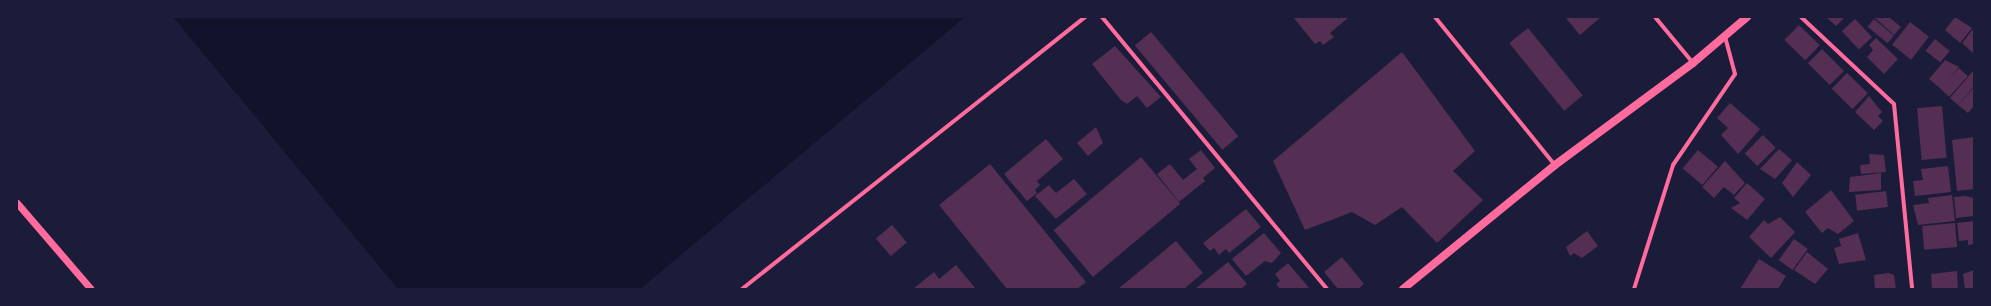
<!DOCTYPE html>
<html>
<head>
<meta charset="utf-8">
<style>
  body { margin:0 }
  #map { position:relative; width:1991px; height:306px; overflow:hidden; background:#1b1b3a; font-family:"Noto Serif",serif }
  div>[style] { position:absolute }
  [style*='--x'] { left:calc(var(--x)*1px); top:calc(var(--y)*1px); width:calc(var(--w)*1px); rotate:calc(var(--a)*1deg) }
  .water>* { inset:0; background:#12122b }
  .building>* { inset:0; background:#542f53; transform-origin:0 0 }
  .minor>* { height:4px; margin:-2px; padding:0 2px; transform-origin:2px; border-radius:2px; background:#ff6b9d }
  .tertiary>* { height:7px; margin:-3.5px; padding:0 3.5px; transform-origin:3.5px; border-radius:3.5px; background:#ff6b9d }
  .secondary>* { height:8px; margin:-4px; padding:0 4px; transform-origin:4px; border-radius:4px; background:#ff6b9d }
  span { translate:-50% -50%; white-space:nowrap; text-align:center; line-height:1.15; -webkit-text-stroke:3px #1b1b3a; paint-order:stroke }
  .frame { position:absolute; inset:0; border:18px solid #1b1b3a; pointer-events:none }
</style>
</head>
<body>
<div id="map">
  <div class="water">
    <div style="clip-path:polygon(173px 17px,965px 17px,640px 289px,398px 289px)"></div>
  </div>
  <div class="building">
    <div style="clip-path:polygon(1293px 17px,1349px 17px,1330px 33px,1334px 37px,1323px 45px,1320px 41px,1315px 44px)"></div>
    <div style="clip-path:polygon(1565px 17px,1601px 17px,1580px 35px)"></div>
    <div style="clip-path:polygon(1826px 17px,1845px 17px,1836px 26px)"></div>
    <div style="clip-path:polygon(1889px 17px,1901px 27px,1894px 35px,1875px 18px)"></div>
    <div style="clip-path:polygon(1955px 17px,1972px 28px,1960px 43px,1945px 30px)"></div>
    <div style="left:1855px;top:19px;width:25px;height:18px;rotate:47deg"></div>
    <div style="left:1874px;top:19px;width:26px;height:10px;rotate:40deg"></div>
    <div style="left:1910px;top:22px;width:24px;height:29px;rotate:38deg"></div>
    <div style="left:1799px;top:25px;width:29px;height:21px;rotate:44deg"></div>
    <div style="left:1528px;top:28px;width:87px;height:24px;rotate:51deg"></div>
    <div style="clip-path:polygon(1974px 28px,1974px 54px,1962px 43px)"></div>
    <div style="left:1151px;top:32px;width:136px;height:21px;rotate:50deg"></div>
    <div style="clip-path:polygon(1876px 38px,1898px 59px,1884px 74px,1867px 57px,1873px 50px,1869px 45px)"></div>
    <div style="left:1935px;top:39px;width:19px;height:15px;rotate:39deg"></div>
    <div style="clip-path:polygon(1115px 46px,1161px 97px,1147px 108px,1137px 96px,1127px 104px,1121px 100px,1092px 64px)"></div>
    <div style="left:1822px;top:49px;width:31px;height:20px;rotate:45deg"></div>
    <div style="clip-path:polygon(1402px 52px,1475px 151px,1453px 171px,1483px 200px,1437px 243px,1402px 207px,1375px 225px,1352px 212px,1305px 230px,1273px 161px)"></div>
    <div style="clip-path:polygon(1945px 60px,1959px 67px,1941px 89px,1929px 79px)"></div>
    <div style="left:1959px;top:68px;width:12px;height:28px;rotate:42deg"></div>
    <div style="clip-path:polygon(1974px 70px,1974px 86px,1958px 105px,1950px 98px)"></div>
    <div style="left:1847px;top:73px;width:29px;height:22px;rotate:44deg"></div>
    <div style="clip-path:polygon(1974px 87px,1974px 106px,1968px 113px,1958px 105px)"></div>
    <div style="clip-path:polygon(1869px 96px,1882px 112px,1878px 116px,1883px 121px,1874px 130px,1855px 112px)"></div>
    <div style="clip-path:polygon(1730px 103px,1760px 129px,1738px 154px,1721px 135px,1728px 128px,1717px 118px)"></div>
    <div style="left:1942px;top:106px;width:52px;height:25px;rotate:85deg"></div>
    <div style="clip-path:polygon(1096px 127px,1103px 143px,1088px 156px,1077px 143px)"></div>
    <div style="left:1763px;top:135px;width:18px;height:26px;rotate:45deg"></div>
    <div style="clip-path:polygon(1974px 137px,1974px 189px,1957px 191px,1952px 140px)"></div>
    <div style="clip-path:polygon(1046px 139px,1063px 159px,1037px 181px,1040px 185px,1035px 190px,1037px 193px,1027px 201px,1004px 174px)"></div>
    <div style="clip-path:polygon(1779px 149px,1792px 160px,1775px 179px,1760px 169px)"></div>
    <div style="clip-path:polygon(1201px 150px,1215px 168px,1203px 178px,1205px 181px,1179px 202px,1157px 174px,1170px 164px,1183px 180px,1197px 169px,1189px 159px)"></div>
    <div style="left:1698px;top:150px;width:26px;height:24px;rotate:40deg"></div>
    <div style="clip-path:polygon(1869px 154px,1884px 155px,1886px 172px,1861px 174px,1860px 165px,1870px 164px)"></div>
    <div style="left:1141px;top:157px;width:61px;height:114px;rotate:50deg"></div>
    <div style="clip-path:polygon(1725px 161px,1745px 183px,1734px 195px,1724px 187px,1714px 198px,1702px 187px)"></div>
    <div style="clip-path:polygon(1797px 162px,1811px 175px,1793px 197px,1782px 183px)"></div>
    <div style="clip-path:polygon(990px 164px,1086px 282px,1077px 289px,1007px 289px,939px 205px)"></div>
    <div style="clip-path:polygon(1948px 166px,1951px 192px,1915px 196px,1913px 181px,1923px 180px,1921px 169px)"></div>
    <div style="clip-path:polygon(1881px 173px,1881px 190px,1849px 192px,1850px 177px)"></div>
    <div style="clip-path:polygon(1074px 179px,1087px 194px,1056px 219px,1035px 196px,1049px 185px,1056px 193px)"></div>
    <div style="clip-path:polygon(1747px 183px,1765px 199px,1747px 220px,1731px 208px,1740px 203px,1734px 198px)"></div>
    <div style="clip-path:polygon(1831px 190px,1854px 221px,1838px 234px,1828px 228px,1822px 233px,1805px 212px)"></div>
    <div style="left:1886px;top:191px;width:16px;height:31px;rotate:83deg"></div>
    <div style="clip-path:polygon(1952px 195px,1955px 221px,1918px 225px,1913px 205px,1929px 203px,1928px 198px)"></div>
    <div style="clip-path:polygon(1965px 196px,1974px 198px,1974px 216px,1956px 218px,1954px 197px)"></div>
    <div style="clip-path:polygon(1246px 209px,1261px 227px,1229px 253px,1226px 249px,1219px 255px,1214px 248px,1210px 251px,1203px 243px)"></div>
    <div style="clip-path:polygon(1780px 217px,1795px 232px,1771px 258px,1749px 237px,1764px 220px,1768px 224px)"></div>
    <div style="clip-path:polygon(1974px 221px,1974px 244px,1968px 245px,1968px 240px,1959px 241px,1957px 223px)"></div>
    <div style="left:1955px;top:223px;width:24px;height:33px;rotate:85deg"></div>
    <div style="left:892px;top:225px;width:23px;height:21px;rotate:50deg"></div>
    <div style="clip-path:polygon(1587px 231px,1598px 246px,1582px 258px,1574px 253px,1570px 256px,1566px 247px)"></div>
    <div style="clip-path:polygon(1264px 233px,1281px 253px,1272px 263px,1265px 261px,1246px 276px,1232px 259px)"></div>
    <div style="clip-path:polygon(1858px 233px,1866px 260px,1839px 264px,1834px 248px,1841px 246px,1839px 239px)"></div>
    <div style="left:1794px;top:239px;width:17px;height:26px;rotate:36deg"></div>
    <div style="clip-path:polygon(1176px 241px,1203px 273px,1184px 289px,1118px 289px)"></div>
    <div style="clip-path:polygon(1807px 252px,1828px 269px,1815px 284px,1794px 270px)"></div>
    <div style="clip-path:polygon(1342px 257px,1364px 284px,1358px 289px,1338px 289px,1324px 272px)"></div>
    <div style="clip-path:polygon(1759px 259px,1786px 276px,1778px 289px,1740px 289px)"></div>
    <div style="clip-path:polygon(1228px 262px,1247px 284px,1241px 289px,1195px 289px)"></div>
    <div style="clip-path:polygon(1288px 263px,1310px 289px,1280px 289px,1276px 284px,1280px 281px,1275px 274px)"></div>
    <div style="clip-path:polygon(956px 265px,976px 289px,913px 289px,934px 272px,939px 279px)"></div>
    <div style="clip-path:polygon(1974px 270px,1974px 289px,1965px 289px,1963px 274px)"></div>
    <div style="clip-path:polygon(1957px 271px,1958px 289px,1932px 289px,1931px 274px)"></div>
    <div style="clip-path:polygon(1889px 273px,1894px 275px,1896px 289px,1875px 289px,1874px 275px)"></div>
  </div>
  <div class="minor">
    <div style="--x:1102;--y:17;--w:353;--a:50.4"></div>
    <div style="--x:1435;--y:17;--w:191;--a:51"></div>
    <div style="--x:1655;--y:17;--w:60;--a:50.4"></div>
    <div style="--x:1801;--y:17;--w:127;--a:43.1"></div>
    <div style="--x:1894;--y:104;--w:186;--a:84.4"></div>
    <div style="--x:742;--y:289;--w:438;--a:-38.4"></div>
    <div style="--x:1634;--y:289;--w:130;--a:-72.5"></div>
    <div style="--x:1673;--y:165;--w:110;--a:-55.7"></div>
    <div style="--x:1735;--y:74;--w:38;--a:-105"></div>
  </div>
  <div class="tertiary">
    <div style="--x:17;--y:203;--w:113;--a:49.3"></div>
  </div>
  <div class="secondary">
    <div style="--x:1403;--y:289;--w:196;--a:-39.2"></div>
    <div style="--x:1555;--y:165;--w:172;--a:-36.5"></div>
    <div style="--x:1693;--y:63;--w:71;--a:-40.4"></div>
  </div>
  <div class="frame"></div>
</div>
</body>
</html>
